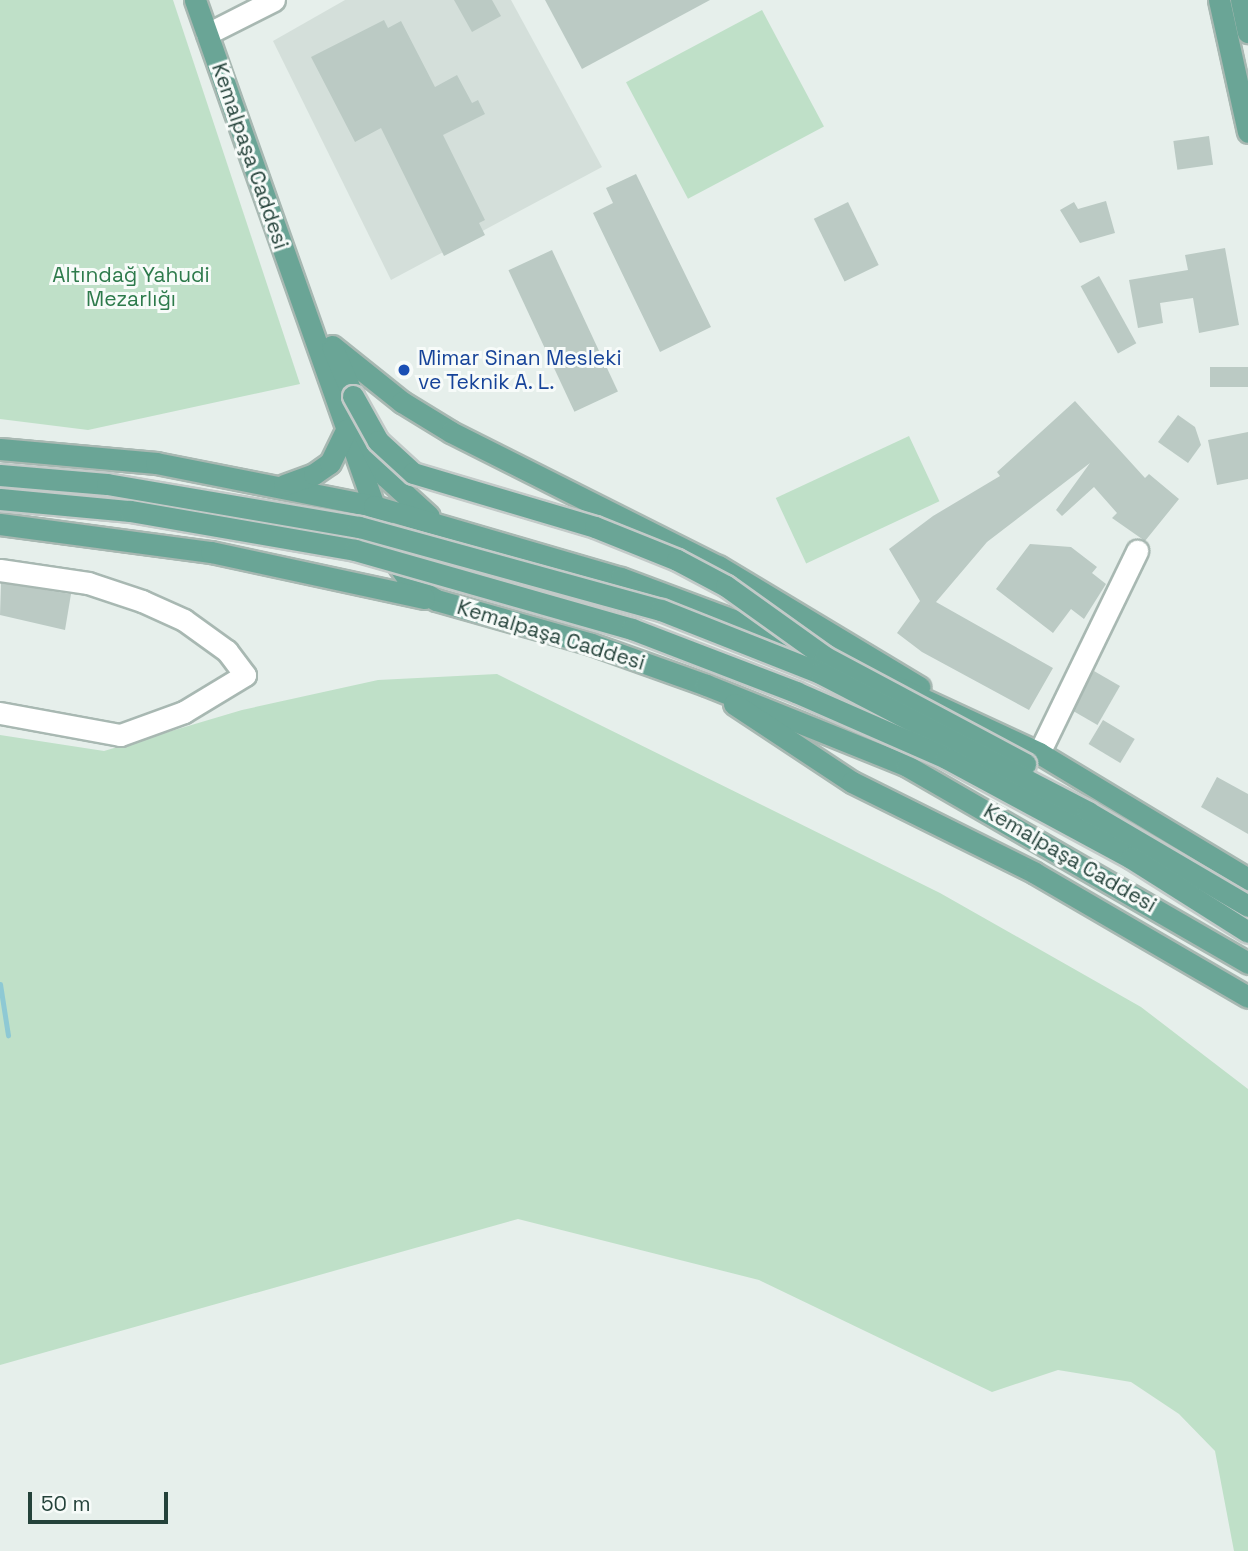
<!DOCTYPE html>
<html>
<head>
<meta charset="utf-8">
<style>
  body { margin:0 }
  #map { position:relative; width:1248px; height:1551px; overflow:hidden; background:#e6efeb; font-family:"Space Grotesk",sans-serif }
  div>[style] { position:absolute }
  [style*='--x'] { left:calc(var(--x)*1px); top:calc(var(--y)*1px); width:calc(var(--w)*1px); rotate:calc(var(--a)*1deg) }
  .built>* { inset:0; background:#d4dfda }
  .green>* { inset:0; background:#bfe0c8; transform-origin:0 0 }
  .stream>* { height:5px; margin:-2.5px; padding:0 2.5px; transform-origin:2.5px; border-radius:2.5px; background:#8ec9d4 }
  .building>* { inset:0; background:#bbcac4; transform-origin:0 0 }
  .roads { filter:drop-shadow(2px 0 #a8b8b2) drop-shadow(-2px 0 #a8b8b2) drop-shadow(0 2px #a8b8b2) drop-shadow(0 -2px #a8b8b2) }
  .minor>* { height:21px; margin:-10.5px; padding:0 10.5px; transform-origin:10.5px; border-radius:10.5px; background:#fff }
  .tertiary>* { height:21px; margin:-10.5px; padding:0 10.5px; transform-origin:10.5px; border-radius:10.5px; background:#fff }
  .primary>* { height:21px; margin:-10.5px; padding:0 10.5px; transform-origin:10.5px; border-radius:10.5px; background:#6aa596 }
  .bridges { filter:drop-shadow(2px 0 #c2cac8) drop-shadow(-2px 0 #c2cac8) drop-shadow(0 2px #c2cac8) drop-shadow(0 -2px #c2cac8) }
  .primary-bridge>* { height:21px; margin:-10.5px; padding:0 10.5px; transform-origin:10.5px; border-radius:10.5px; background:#6aa596 }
  .dots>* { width:19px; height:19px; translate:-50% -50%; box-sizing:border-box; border:4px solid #f7fbf9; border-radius:50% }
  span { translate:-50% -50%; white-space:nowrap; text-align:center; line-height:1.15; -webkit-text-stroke:6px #f7fbf9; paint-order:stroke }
  .street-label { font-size:21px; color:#24423a }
  .park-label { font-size:21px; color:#2d7a4b }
  .transit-label { font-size:21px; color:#164399 }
  .left { translate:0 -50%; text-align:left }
  .scale { position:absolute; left:28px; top:1492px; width:140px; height:32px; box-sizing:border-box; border:4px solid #24423a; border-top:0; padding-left:9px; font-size:21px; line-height:24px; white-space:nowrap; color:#24423a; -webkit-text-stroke:5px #f7fbf9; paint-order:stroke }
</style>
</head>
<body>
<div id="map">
  <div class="built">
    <div style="clip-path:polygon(345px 0,511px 0,602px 167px,391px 280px,273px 41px)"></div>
  </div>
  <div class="green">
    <div style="clip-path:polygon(0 0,173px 0,300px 384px,88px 430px,0 419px)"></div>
    <div style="left:762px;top:10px;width:132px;height:154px;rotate:62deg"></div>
    <div style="left:909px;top:436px;width:72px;height:147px;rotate:65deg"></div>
    <div style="clip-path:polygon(497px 674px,940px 893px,1141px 1007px,1248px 1089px,1248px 1551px,1234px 1551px,1215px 1451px,1179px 1414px,1131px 1382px,1058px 1370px,992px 1392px,759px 1280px,518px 1219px,0 1365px,0 735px,104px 751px,242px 710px,378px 680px)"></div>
  </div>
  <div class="stream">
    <div style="--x:0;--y:984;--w:52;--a:81.1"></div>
  </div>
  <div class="building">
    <div style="clip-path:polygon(454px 0,492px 0,501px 16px,472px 32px)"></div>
    <div style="clip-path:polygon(545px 0,710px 0,582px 69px)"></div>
    <div style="clip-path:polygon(384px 20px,388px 28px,401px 21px,435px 87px,457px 75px,472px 103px,478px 100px,485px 114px,443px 135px,485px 220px,479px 223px,485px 235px,444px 256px,381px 128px,355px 142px,311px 57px)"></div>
    <div style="left:1209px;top:136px;width:29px;height:36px;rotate:82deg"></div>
    <div style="clip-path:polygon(636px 174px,711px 327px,660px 352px,593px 213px,613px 203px,606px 188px)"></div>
    <div style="clip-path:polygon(1106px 201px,1115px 233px,1080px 243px,1060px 210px,1074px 202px,1078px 209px)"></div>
    <div style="left:848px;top:202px;width:70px;height:38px;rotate:64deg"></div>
    <div style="clip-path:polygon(1225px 248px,1239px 325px,1199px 333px,1193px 298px,1160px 303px,1163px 323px,1138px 328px,1129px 280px,1188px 270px,1185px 255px)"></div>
    <div style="left:552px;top:250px;width:156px;height:48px;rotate:65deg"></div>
    <div style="left:1099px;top:276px;width:77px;height:21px;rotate:61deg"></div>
    <div style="left:1248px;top:367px;width:20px;height:38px;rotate:90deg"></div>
    <div style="clip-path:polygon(1075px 401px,1145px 478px,1149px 474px,1179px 499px,1145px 541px,1112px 518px,1117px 513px,1094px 487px,1062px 516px,1056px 510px,1090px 463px,987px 542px,936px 602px,1053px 668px,1029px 710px,922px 652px,897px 633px,920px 601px,889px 549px,933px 516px,1000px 476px,997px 472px)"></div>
    <div style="clip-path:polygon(1178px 415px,1195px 427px,1201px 445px,1188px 463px,1158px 442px)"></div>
    <div style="clip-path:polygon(1248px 432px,1248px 479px,1217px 485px,1208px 440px)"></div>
    <div style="clip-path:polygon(1030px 544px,1071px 547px,1097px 567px,1092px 573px,1106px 584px,1084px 619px,1071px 609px,1053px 633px,996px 589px)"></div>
    <div style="clip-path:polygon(1px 583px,71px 594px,65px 630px,0 615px)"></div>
    <div style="left:1094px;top:671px;width:30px;height:45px;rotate:30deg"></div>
    <div style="left:1103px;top:720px;width:37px;height:28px;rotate:31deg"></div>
    <div style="clip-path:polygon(1217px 777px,1248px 794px,1248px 834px,1201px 807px)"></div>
  </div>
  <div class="roads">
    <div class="minor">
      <div style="--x:207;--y:34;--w:75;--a:-26.9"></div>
      <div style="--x:1039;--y:753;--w:225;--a:-64.1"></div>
    </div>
    <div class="tertiary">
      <div style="--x:0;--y:570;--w:89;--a:8.4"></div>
      <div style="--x:88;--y:583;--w:57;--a:18.4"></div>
      <div style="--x:142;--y:601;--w:46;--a:24.3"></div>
      <div style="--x:184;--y:620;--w:53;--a:35.8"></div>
      <div style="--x:227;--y:651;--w:30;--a:53"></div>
      <div style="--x:245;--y:675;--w:71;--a:148.8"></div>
      <div style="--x:184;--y:712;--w:68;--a:160.2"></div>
      <div style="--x:120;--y:735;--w:122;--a:-169.6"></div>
    </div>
    <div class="primary">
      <div style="--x:195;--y:0;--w:537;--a:70.52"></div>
      <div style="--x:374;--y:506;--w:65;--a:67.4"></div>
      <div style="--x:399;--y:566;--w:24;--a:55"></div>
      <div style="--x:413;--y:586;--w:27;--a:31"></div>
      <div style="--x:436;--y:600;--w:161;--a:15.8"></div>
      <div style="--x:591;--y:644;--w:122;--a:19.6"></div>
      <div style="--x:706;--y:685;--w:217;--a:21.9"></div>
      <div style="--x:907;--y:766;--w:394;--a:30"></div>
      <div style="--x:1219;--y:0;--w:135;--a:77.6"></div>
      <div style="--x:1241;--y:0;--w:33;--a:78"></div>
      <div style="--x:332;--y:346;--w:90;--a:38.7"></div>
      <div style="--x:402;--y:402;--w:57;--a:31.5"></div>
      <div style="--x:451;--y:432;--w:299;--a:26.7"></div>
      <div style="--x:718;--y:566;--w:235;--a:31"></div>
      <div style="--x:333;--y:349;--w:51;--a:66.9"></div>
      <div style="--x:356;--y:418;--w:65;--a:63.4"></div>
      <div style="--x:385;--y:476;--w:59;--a:42.3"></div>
      <div style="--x:0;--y:449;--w:157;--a:5.1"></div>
      <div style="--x:156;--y:463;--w:222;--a:11.2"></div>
      <div style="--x:374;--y:506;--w:257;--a:16.3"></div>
      <div style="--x:621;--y:578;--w:191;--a:20.5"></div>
      <div style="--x:284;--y:485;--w:32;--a:-20"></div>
      <div style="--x:314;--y:474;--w:19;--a:-35"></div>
      <div style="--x:330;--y:463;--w:37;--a:-64"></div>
      <div style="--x:0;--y:524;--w:213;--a:7.6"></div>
      <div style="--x:211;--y:552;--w:218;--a:12.2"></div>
      <div style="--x:897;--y:687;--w:157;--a:24.9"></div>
      <div style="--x:1039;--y:753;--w:244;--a:31.1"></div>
      <div style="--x:734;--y:704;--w:141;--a:33.5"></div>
      <div style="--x:852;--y:782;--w:204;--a:26.4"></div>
      <div style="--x:1035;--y:873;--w:246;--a:30.2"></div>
    </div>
  </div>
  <div class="bridges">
    <div class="primary-bridge">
      <div style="--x:353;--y:396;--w:51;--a:60.9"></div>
      <div style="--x:378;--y:441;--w:47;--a:42.4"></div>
      <div style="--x:413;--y:473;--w:190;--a:16.5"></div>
      <div style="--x:595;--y:527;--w:88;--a:21.9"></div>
      <div style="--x:677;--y:560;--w:55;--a:28"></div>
      <div style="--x:726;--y:586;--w:122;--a:35.6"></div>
      <div style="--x:825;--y:657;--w:227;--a:28.1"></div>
      <div style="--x:0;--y:475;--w:107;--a:4.8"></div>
      <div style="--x:107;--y:484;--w:256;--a:9.7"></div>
      <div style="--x:359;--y:527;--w:313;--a:15.4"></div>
      <div style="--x:661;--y:610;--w:171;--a:21.6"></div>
      <div style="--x:820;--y:673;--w:302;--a:27.4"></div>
      <div style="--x:1088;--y:812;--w:186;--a:30.4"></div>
      <div style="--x:0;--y:499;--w:131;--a:5.3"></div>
      <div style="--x:130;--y:511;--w:228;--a:9.8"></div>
      <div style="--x:355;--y:550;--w:288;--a:15.9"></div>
      <div style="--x:632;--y:629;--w:176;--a:21"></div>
      <div style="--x:796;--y:692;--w:164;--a:23.7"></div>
      <div style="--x:946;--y:758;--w:210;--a:28.4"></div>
      <div style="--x:1131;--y:858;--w:138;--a:32.3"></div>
    </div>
  </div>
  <div class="dots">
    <div style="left:404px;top:370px;background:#1a4fb4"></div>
  </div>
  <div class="street-label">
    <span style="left:250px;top:156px;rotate:71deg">Kemalpaşa Caddesi</span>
    <span style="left:551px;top:635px;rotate:17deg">Kemalpaşa Caddesi</span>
    <span style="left:1070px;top:858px;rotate:30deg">Kemalpaşa Caddesi</span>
  </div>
  <div class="park-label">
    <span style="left:131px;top:287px">Altındağ Yahudi<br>Mezarlığı</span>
  </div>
  <div class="transit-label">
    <span class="left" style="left:418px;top:370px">Mimar Sinan Mesleki<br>ve Teknik A. L.</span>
  </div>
  <div class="scale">50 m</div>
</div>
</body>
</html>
